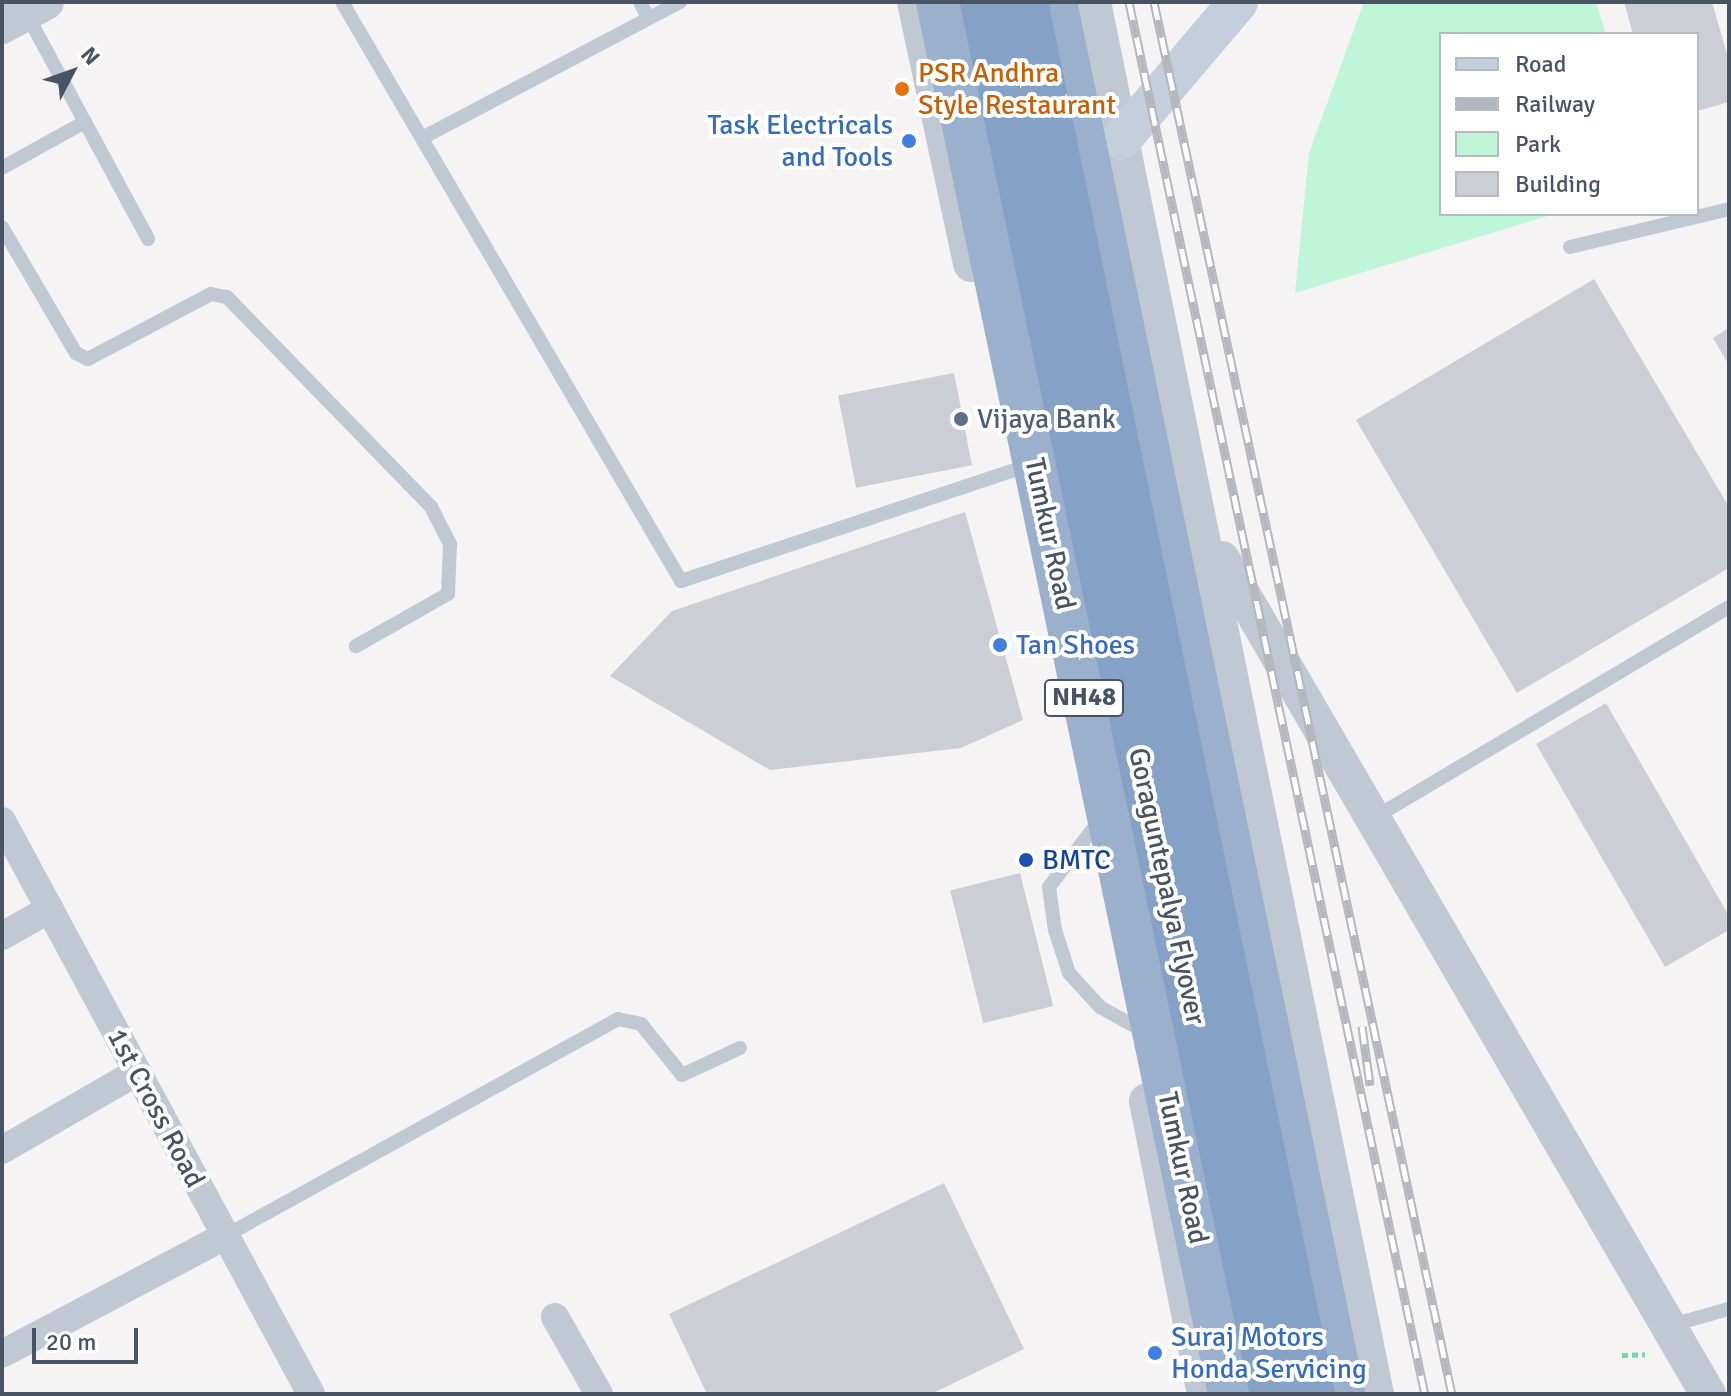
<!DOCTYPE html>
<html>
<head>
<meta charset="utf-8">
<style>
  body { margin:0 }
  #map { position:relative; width:1731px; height:1396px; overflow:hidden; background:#f5f3f3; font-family:Signika,sans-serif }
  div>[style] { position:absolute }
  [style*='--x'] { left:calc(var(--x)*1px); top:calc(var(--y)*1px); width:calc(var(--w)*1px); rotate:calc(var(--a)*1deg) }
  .green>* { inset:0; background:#bff5d8 }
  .building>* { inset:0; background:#ccced5; transform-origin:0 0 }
  .path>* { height:5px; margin-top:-2.5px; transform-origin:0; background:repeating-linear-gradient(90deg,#73d7ad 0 6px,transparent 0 10px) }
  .service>* { height:14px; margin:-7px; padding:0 7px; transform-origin:7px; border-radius:7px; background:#c0c9d3 }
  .minor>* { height:28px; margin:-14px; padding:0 14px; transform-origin:14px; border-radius:14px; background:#c0c9d3 }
  .tertiary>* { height:36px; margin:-18px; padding:0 18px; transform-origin:18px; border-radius:18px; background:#c0c9d3 }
  .secondary>* { height:40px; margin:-20px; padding:0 20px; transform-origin:20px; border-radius:20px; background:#c4cedd }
  .trunk>* { height:44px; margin:-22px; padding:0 22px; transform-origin:22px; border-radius:22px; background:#9bb0cd }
  .motorway>* { height:44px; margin:-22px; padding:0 22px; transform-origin:22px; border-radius:22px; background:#86a1c6 }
  .rail>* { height:9px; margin-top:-4.5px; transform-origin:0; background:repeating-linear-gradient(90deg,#fff 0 18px,#b4b7be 0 36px); box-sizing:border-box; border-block:2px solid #b4b7be }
  .dots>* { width:22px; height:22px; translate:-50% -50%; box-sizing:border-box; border:4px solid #fff; border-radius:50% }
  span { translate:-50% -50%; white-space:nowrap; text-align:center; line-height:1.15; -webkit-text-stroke:8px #fff; paint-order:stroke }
  .shield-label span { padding:2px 6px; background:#fff; border:2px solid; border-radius:6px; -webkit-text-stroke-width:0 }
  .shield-label { font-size:26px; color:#485463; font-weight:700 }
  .food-label { font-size:28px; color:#c56008 }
  .left { translate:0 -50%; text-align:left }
  .shop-label { font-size:28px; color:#366cbe }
  .right { translate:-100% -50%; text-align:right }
  .service-label { font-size:28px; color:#4e5e75 }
  .street-label { font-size:28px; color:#485463 }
  .transit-label { font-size:28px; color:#164399 }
  .frame { position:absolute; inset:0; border:4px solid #485463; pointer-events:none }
  .legend { position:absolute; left:1439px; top:32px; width:260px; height:184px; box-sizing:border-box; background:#fff; border:2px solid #b6bbc1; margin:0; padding:10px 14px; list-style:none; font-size:24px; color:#485463 }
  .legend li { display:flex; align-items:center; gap:16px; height:40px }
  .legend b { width:40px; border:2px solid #b6bbc1 }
  .north { position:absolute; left:32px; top:32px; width:80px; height:80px; -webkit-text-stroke:6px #fff; paint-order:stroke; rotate:49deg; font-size:22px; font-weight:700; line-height:32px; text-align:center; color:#485463 }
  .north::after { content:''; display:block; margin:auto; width:28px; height:36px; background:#485463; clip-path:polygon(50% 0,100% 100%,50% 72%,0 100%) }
  .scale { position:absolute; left:32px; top:1328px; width:106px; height:36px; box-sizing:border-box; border:4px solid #485463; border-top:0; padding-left:10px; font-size:24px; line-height:28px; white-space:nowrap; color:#485463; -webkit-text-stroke:6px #fff; paint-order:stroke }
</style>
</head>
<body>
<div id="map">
  <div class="green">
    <div style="clip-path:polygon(1364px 2px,1596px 2px,1606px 34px,1441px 34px,1441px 214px,1554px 214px,1295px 293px,1309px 153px)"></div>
  </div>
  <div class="building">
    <div style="clip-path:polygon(1624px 2px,1712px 2px,1729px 61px,1729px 102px,1697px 111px,1697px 34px,1633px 34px)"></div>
    <div style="clip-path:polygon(1594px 279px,1729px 507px,1729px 568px,1517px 693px,1356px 420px)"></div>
    <div style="clip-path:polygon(1729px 328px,1729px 365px,1713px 338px)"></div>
    <div style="left:954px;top:373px;width:94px;height:118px;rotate:79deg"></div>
    <div style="clip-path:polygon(965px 512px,1023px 720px,961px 748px,770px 770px,610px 676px,672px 611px)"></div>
    <div style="clip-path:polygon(1606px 703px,1729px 916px,1729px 930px,1665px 967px,1536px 744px)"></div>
    <div style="left:1020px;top:873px;width:137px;height:72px;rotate:76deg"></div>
    <div style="clip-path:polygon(944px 1183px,1024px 1349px,931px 1394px,707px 1394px,669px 1314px)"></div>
  </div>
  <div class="path">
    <div style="--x:1622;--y:1355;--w:23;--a:-2"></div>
  </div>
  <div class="service">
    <div style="--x:342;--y:2;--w:671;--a:59.65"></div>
    <div style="--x:681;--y:581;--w:352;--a:-18.4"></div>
    <div style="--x:640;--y:2;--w:18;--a:63"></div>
    <div style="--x:26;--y:13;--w:257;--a:61.6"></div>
    <div style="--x:422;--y:138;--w:292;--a:-27.8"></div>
    <div style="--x:2;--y:168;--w:95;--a:-29"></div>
    <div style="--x:2;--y:227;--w:146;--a:59.6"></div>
    <div style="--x:76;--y:353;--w:13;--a:27"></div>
    <div style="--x:88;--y:359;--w:139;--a:-27.9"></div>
    <div style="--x:211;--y:294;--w:16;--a:11"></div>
    <div style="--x:227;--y:297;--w:293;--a:45.8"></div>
    <div style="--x:431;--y:507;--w:42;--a:62.8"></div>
    <div style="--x:450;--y:544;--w:50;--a:92.3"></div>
    <div style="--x:448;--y:594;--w:106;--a:150.5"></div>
    <div style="--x:1570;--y:247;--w:163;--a:-13.4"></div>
    <div style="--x:1372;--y:819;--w:415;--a:-30.7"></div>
    <div style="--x:1092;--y:830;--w:71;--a:127"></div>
    <div style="--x:1049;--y:887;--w:43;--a:82.1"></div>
    <div style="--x:1055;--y:930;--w:45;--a:72"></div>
    <div style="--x:1069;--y:973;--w:46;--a:47.6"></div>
    <div style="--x:1100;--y:1007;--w:37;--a:29"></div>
    <div style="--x:225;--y:1236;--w:449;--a:-28.9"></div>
    <div style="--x:618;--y:1019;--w:24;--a:12"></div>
    <div style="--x:641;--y:1024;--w:65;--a:51.2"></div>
    <div style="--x:682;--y:1075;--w:64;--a:-25"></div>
    <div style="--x:1668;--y:1326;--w:63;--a:-15.6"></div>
  </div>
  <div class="minor">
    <div style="--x:2;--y:821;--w:651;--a:61.66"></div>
    <div style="--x:2;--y:936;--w:55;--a:-29.4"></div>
    <div style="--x:2;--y:1150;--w:156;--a:-30"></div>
    <div style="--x:555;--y:1317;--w:89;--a:60.3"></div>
    <div style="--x:2;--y:1354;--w:252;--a:-27.9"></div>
  </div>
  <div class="tertiary">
    <div style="--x:915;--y:2;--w:268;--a:77.9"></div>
    <div style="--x:1093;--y:2;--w:1420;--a:78.51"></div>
    <div style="--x:2;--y:26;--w:50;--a:-28.6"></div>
    <div style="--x:1222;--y:559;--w:966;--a:59.8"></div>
    <div style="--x:1147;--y:1101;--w:299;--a:78.8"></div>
  </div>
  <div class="secondary">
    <div style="--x:1121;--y:140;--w:181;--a:-49.7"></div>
  </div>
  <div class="trunk">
    <div style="--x:938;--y:2;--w:1422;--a:78.15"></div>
    <div style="--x:1055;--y:2;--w:1421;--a:78.31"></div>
  </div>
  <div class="motorway">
    <div style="--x:982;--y:2;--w:1422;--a:78.23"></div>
    <div style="--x:1026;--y:2;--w:1421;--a:78.35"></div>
  </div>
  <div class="rail">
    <div style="--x:1129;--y:2;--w:1423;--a:78"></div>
    <div style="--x:1154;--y:2;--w:1424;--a:77.92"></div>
    <div style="--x:1362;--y:1026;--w:60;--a:82.3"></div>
  </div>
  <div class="dots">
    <div style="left:902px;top:89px;background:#e8710a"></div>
    <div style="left:909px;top:141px;background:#3f7fe0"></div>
    <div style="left:961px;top:419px;background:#5c6f8a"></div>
    <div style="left:1000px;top:645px;background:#3f7fe0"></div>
    <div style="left:1026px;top:860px;background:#1a4fb4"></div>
    <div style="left:1155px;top:1353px;background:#3f7fe0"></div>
  </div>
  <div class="shield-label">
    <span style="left:1084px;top:698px">NH48</span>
  </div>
  <div class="food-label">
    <span class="left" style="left:918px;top:89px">PSR Andhra<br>Style Restaurant</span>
  </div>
  <div class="shop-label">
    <span class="right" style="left:893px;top:141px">Task Electricals<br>and Tools</span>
    <span class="left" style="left:1016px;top:645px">Tan Shoes</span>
    <span class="left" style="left:1171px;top:1353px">Suraj Motors<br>Honda Servicing</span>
  </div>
  <div class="service-label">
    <span class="left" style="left:977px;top:419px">Vijaya Bank</span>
  </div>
  <div class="street-label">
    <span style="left:1050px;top:534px;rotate:78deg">Tumkur Road</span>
    <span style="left:1167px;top:886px;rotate:78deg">Goraguntepalya Flyover</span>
    <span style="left:156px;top:1108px;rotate:62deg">1st Cross Road</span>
    <span style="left:1183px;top:1168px;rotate:78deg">Tumkur Road</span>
  </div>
  <div class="transit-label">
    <span class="left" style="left:1042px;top:860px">BMTC</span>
  </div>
  <div class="frame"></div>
  <ul class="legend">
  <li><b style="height:10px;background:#c4cedd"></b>Road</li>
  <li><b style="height:10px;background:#b4b7be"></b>Railway</li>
  <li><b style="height:22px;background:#bff5d8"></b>Park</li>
  <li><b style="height:22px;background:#ccced5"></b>Building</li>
  </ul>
  <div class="north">N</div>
  <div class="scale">20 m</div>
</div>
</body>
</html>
